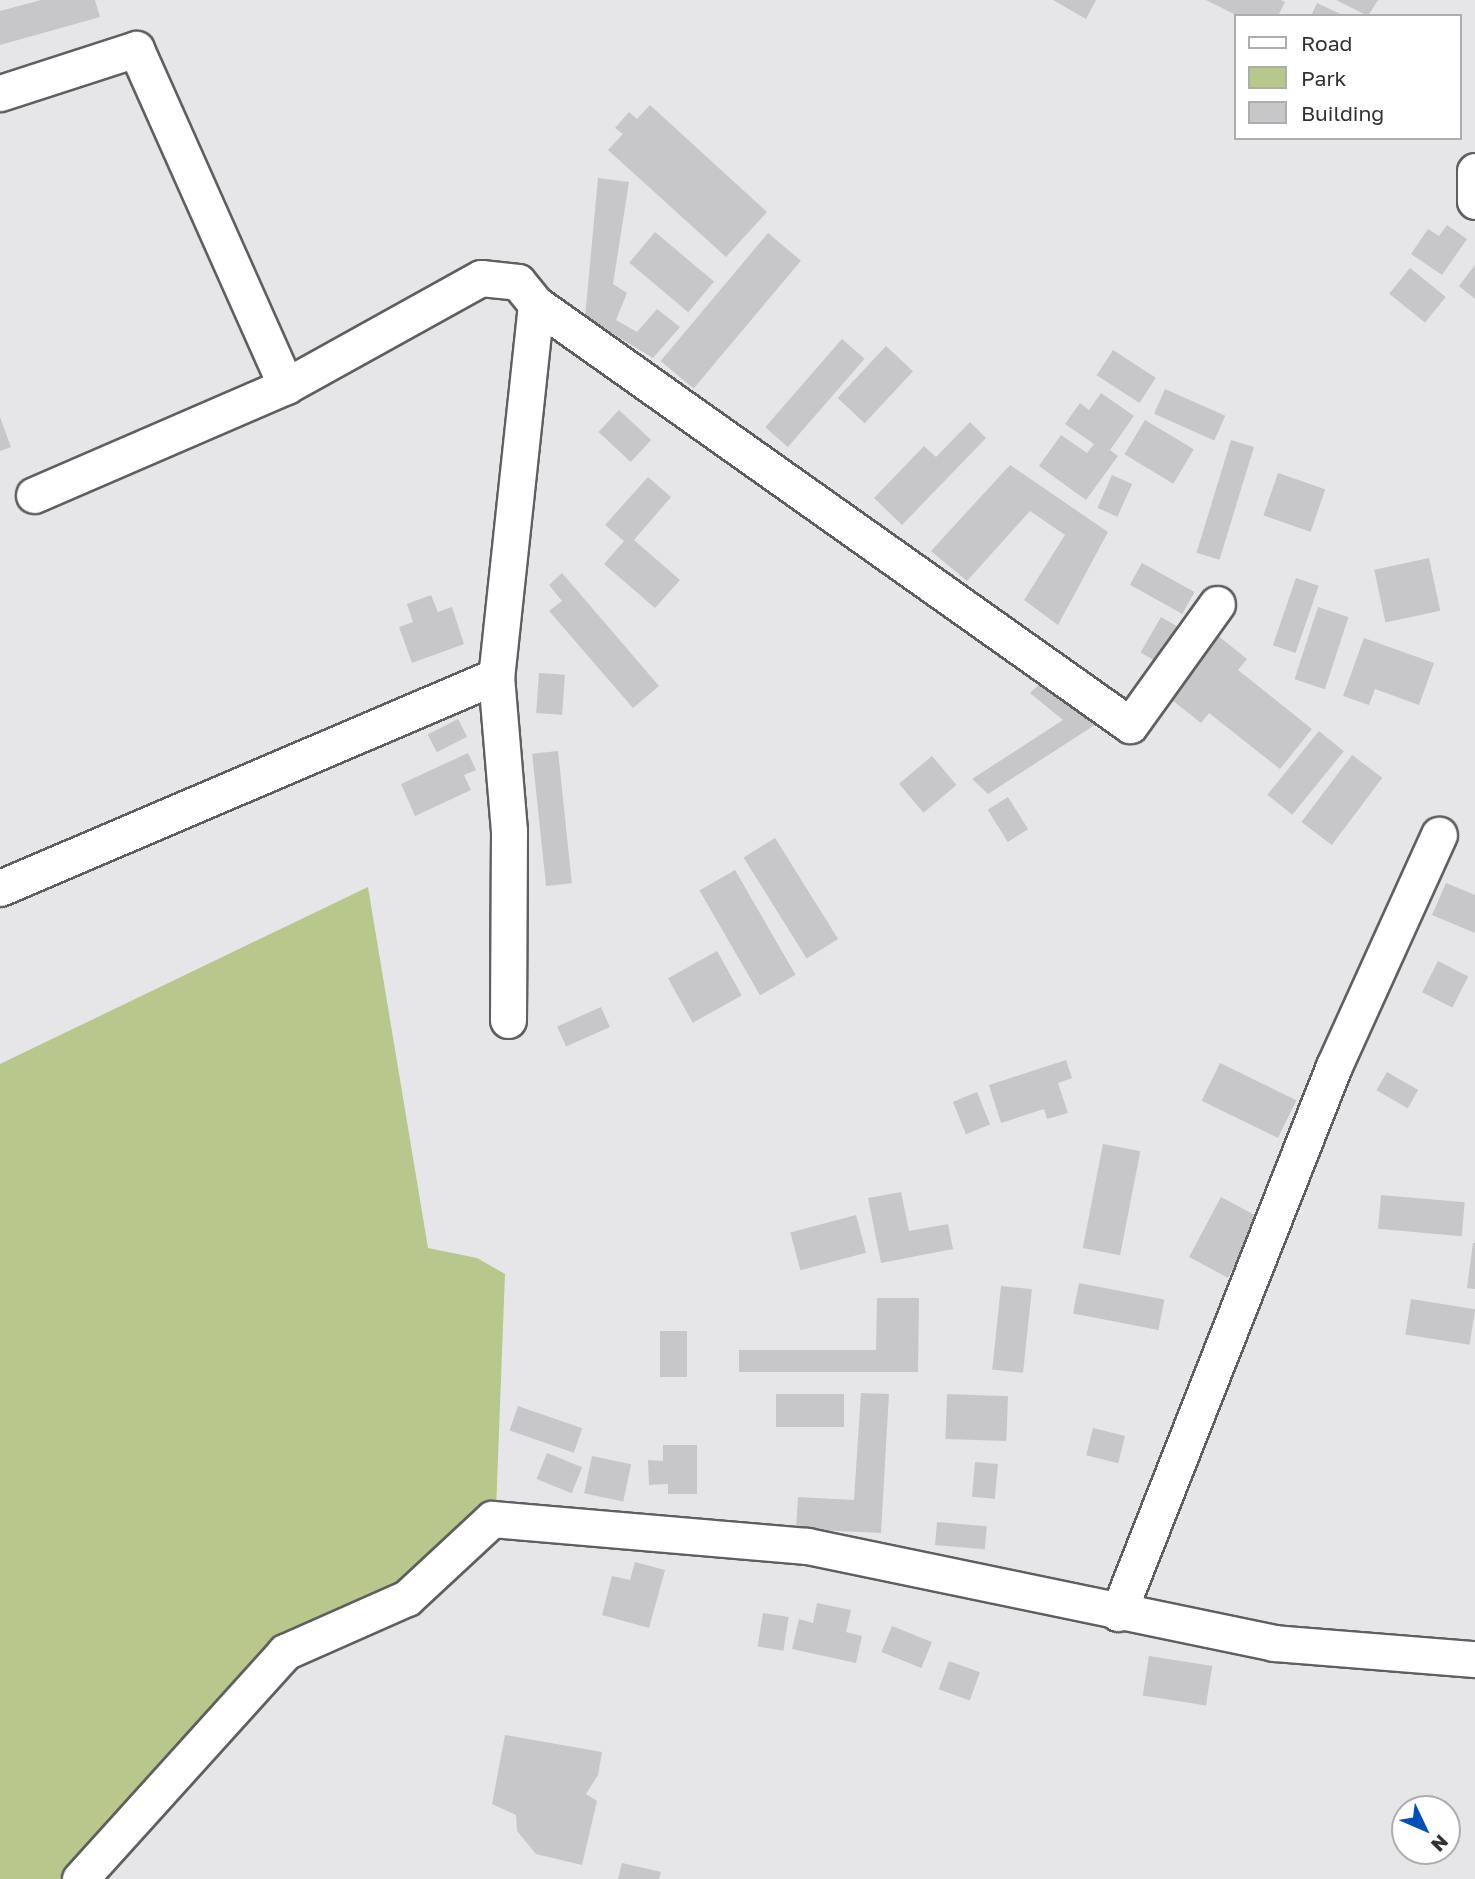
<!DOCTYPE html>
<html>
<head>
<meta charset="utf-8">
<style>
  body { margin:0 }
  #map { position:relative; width:1475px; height:1879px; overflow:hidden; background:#e6e6e9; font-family:"Golos Text",sans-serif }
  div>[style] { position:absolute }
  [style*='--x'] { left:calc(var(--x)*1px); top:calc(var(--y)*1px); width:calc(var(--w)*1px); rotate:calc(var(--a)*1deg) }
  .green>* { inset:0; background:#b8c78c }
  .building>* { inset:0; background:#c7c7c9; transform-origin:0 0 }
  .roads { filter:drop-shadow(2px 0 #5f5f61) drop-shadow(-2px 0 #5f5f61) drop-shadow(0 2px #5f5f61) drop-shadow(0 -2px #5f5f61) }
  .minor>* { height:35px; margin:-17.5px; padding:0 17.5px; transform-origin:17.5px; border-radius:17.5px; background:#fff }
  span { translate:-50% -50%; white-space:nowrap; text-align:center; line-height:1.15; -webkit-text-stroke:5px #fff; paint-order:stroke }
  .legend { position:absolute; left:1234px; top:14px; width:228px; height:126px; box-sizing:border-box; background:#fff; border:2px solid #adadad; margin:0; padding:9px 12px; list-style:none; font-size:21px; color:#323233 }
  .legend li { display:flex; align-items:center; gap:14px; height:35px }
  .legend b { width:35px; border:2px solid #adadad }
  .north { position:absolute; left:1391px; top:1795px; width:70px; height:70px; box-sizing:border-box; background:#fff; border:2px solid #adadad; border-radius:50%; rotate:134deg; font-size:19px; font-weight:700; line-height:28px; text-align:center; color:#323233 }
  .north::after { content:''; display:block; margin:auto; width:24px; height:32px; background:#014fb9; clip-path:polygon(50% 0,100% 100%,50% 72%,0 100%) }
</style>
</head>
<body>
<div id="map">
  <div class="green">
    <div style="clip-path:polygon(368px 887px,428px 1248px,477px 1258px,505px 1274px,495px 1537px,291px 1664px,92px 1879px,0 1879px,0 1064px)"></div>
  </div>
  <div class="building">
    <div style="clip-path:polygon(41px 0,95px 0,100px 17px,0 45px,0 11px)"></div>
    <div style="clip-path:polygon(1053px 0,1096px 0,1086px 19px)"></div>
    <div style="clip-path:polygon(1206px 0,1281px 0,1285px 2px,1278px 16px,1238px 16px)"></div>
    <div style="clip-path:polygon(1336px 0,1378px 0,1368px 16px)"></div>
    <div style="clip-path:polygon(1317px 3px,1345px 16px,1311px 16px)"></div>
    <div style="clip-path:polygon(650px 105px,767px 212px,726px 257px,608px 150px,623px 134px,615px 128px,629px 112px,637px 119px)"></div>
    <div style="clip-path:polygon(598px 178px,629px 182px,613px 284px,627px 293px,616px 320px,637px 332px,657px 309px,680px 327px,653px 358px,585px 317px)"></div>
    <div style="clip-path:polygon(1447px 225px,1467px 239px,1442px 275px,1411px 254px,1428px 229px,1439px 236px)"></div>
    <div style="left:655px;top:232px;width:77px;height:40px;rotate:40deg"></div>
    <div style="left:768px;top:233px;width:43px;height:167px;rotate:40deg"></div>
    <div style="clip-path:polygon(1475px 265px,1475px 299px,1459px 286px)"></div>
    <div style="left:1410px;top:268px;width:46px;height:33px;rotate:39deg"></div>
    <div style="left:842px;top:339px;width:30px;height:117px;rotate:41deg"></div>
    <div style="left:886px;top:346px;width:37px;height:71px;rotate:43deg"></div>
    <div style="left:1113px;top:350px;width:51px;height:30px;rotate:33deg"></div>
    <div style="left:1165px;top:389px;width:66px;height:27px;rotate:24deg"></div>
    <div style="clip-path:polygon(1101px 393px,1134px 416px,1110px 450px,1118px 456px,1086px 500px,1039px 466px,1061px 435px,1087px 453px,1094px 444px,1065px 424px,1080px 403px,1089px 410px)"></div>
    <div style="left:619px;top:410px;width:44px;height:30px;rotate:43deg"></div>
    <div style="clip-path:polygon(0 417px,11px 447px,0 451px)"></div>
    <div style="left:1145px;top:420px;width:57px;height:40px;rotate:31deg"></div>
    <div style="clip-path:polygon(970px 422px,986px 438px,902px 525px,874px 498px,924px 446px,936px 457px)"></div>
    <div style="left:1231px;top:440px;width:24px;height:118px;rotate:17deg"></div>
    <div style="clip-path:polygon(1010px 465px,1108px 532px,1058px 625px,1024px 600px,1065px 535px,1030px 511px,967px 581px,931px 551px)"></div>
    <div style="left:1278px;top:473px;width:50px;height:45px;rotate:19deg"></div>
    <div style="left:1112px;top:475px;width:22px;height:36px;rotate:24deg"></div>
    <div style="clip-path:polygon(648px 477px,671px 497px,634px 540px,680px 580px,655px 608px,604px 564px,624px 541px,605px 525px)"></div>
    <div style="left:1429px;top:558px;width:54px;height:56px;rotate:78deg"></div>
    <div style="left:1142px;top:563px;width:60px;height:25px;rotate:29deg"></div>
    <div style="clip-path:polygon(562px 573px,659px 686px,633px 708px,549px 611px,562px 601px,549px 585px)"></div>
    <div style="left:1296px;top:578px;width:24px;height:71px;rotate:19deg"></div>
    <div style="clip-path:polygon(431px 595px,438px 612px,452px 607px,464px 644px,412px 663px,399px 627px,413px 622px,407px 604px)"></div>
    <div style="left:1318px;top:607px;width:32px;height:76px;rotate:18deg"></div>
    <div style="left:1161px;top:617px;width:22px;height:41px;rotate:30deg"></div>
    <div style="clip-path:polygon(1216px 634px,1247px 659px,1238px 670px,1312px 729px,1280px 769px,1209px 713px,1201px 723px,1167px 696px)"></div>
    <div style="clip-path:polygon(1364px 638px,1434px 663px,1419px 705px,1375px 689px,1369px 705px,1343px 696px)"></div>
    <div style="left:539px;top:673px;width:26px;height:40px;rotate:4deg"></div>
    <div style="clip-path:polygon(1048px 676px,1101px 721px,988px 794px,972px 779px,1063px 720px,1030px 693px)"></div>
    <div style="left:458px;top:719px;width:20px;height:34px;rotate:63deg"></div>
    <div style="left:1319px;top:731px;width:32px;height:82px;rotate:39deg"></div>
    <div style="left:558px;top:751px;width:133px;height:26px;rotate:84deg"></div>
    <div style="clip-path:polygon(468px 753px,476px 770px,464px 775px,471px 790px,415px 816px,401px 784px)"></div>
    <div style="left:1352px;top:755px;width:38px;height:84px;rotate:37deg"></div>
    <div style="left:932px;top:756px;width:38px;height:43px;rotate:50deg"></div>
    <div style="left:1008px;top:797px;width:38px;height:24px;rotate:58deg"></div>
    <div style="left:775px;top:838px;width:119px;height:37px;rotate:58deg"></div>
    <div style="left:735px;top:870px;width:121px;height:41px;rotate:60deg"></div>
    <div style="clip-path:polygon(1446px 883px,1475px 895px,1475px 933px,1432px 915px)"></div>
    <div style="left:717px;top:951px;width:51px;height:56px;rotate:61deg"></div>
    <div style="left:1438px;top:961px;width:34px;height:35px;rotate:27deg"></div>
    <div style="left:601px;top:1007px;width:22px;height:48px;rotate:66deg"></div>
    <div style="clip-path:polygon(1066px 1060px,1072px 1078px,1058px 1083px,1068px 1113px,1047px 1119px,1044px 1109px,1001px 1123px,989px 1085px)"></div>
    <div style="left:1220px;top:1063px;width:85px;height:42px;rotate:26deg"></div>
    <div style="left:1387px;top:1072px;width:36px;height:21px;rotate:30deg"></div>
    <div style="left:977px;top:1092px;width:35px;height:26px;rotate:68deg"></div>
    <div style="left:1103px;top:1144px;width:38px;height:106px;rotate:11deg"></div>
    <div style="clip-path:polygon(901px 1192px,909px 1231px,948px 1224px,953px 1249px,881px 1263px,868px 1198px)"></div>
    <div style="left:1381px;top:1195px;width:84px;height:34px;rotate:5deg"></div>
    <div style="left:1221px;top:1197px;width:44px;height:68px;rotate:28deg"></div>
    <div style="left:856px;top:1215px;width:39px;height:68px;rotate:75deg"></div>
    <div style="clip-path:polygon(1473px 1243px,1475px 1243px,1475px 1289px,1467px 1288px)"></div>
    <div style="left:1079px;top:1283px;width:87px;height:31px;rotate:11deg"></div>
    <div style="left:1001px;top:1286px;width:31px;height:84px;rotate:6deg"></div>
    <div style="clip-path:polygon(877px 1298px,919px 1298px,918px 1372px,739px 1372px,739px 1350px,876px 1350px)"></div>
    <div style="left:1411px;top:1299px;width:65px;height:36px;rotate:9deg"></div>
    <div style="left:660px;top:1331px;width:27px;height:46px"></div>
    <div style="clip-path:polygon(861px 1393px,889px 1394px,881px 1533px,796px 1529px,798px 1497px,854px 1500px)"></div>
    <div style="left:776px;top:1394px;width:68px;height:33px"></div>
    <div style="left:947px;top:1394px;width:61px;height:45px;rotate:2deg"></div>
    <div style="left:518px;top:1406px;width:68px;height:26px;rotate:19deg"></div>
    <div style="left:1093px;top:1428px;width:33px;height:28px;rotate:14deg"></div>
    <div style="clip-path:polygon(663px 1445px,697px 1445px,697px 1494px,668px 1494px,668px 1484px,649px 1485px,648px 1460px,663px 1461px)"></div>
    <div style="left:547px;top:1453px;width:38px;height:28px;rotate:22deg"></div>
    <div style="left:592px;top:1456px;width:40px;height:38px;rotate:12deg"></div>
    <div style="left:975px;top:1462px;width:23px;height:35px;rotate:5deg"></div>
    <div style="left:937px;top:1522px;width:50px;height:23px;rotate:5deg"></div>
    <div style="clip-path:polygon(635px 1562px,665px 1570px,649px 1628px,602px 1615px,612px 1576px,630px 1580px)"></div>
    <div style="clip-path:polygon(817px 1603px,851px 1610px,846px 1632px,862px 1636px,856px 1663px,792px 1649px,799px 1619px,813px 1623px)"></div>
    <div style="left:763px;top:1613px;width:26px;height:34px;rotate:9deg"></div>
    <div style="left:892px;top:1626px;width:43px;height:28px;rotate:22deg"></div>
    <div style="left:1149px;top:1656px;width:64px;height:40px;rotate:9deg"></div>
    <div style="left:949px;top:1661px;width:33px;height:30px;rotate:20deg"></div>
    <div style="clip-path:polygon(505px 1735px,602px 1752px,598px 1775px,586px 1794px,597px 1801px,582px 1865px,536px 1854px,517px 1831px,516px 1815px,492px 1804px)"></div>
    <div style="clip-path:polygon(622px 1863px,661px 1872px,659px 1879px,618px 1879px)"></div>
  </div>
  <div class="roads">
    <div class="minor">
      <div style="--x:0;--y:93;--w:143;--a:-17.9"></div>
      <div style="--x:136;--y:49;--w:369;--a:66"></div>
      <div style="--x:286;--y:386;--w:223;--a:-29"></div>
      <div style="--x:481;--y:278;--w:37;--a:6"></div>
      <div style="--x:518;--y:282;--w:28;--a:51"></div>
      <div style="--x:536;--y:304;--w:374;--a:96.1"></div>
      <div style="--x:496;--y:676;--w:539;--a:156.86"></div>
      <div style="--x:1475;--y:171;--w:30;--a:90"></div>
      <div style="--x:536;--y:304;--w:728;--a:35.33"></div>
      <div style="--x:1130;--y:725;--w:149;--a:-54.3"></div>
      <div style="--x:34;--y:495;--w:275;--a:-23.4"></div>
      <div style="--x:496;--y:676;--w:156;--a:85.2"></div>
      <div style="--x:509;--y:831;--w:189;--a:90.3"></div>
      <div style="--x:1118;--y:1613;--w:588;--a:-68.45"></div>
      <div style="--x:1334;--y:1066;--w:254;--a:-65.6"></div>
      <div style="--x:80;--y:1879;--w:306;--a:-47.9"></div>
      <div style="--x:285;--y:1652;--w:133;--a:-23.9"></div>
      <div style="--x:407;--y:1598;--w:116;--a:-42.9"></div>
      <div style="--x:492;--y:1519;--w:316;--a:4.9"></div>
      <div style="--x:807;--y:1546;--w:477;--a:11.7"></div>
      <div style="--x:1274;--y:1643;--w:202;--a:4.6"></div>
    </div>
  </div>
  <ul class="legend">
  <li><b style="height:9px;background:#fff"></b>Road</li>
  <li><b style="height:19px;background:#b8c78c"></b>Park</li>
  <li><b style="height:19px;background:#c7c7c9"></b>Building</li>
  </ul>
  <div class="north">N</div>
</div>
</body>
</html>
